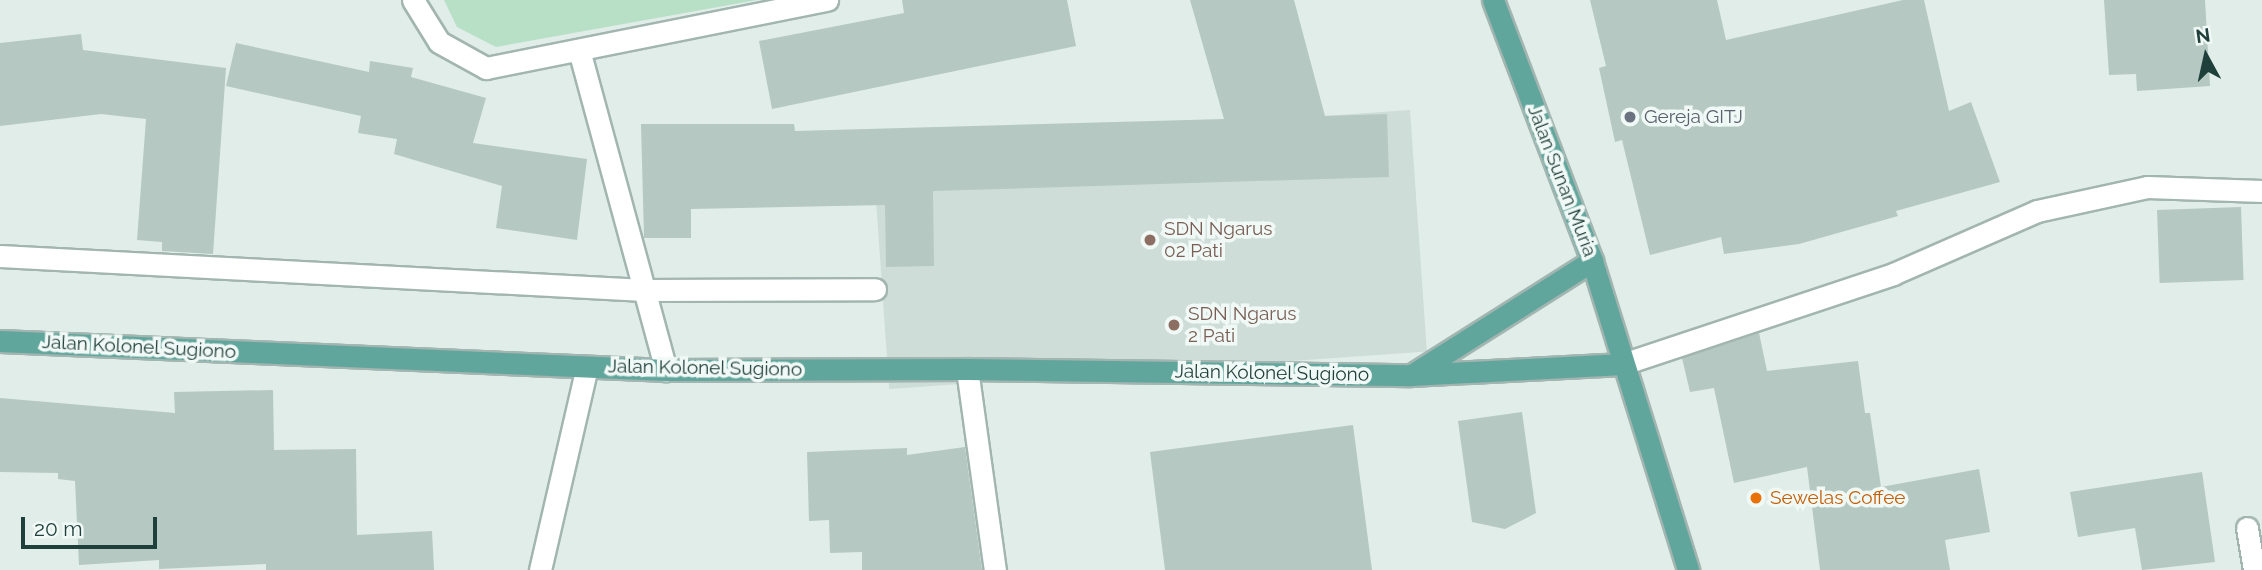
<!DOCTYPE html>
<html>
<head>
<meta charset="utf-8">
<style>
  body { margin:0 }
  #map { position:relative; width:2262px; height:570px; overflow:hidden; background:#e0ede8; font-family:Raleway,sans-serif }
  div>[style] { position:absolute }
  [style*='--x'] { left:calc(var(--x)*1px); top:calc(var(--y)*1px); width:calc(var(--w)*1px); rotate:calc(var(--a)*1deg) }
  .built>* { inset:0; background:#ceddd8; transform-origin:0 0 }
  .green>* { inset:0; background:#b7e0c6 }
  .building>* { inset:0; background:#b5c8c2; transform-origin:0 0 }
  .roads { filter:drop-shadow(2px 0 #a2b5b0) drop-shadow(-2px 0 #a2b5b0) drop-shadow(0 2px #a2b5b0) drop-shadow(0 -2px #a2b5b0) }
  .minor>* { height:21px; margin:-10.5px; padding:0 10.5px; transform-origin:10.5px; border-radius:10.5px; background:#fff }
  .major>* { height:21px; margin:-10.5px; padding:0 10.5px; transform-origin:10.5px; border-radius:10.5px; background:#61a69c }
  .dots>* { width:19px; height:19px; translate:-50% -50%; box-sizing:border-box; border:4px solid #f1f9f6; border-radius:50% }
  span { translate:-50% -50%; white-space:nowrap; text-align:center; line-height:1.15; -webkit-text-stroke:7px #f1f9f6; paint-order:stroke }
  .worship-label { font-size:19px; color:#5b616d }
  .left { translate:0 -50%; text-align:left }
  .street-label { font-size:19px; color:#1f3f3a }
  .education-label { font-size:19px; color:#785e54 }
  .food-label { font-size:19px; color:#c56008 }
  .north { position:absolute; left:2171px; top:21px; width:70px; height:70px; -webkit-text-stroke:5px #f1f9f6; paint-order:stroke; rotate:352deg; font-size:19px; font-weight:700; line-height:28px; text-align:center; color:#1f3f3a }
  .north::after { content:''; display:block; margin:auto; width:24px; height:32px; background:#1f3f3a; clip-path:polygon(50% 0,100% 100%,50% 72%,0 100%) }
  .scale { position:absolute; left:21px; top:517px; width:136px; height:32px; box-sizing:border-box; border:4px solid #1f3f3a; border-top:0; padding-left:9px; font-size:21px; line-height:24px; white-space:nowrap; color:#1f3f3a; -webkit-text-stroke:5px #f1f9f6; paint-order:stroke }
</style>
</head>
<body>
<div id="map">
  <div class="built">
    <div style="left:1410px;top:110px;width:242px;height:539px;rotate:86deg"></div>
  </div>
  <div class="green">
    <div style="clip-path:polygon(444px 0,757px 0,496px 47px,457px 27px)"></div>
  </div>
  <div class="building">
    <div style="clip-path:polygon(902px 0,1067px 0,1076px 46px,772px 109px,759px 41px,904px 13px)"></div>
    <div style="clip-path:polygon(1190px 0,1294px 0,1325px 116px,1387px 114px,1389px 177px,933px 191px,934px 266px,886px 267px,885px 205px,691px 209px,691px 238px,644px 238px,641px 124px,794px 124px,795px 131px,1224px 119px)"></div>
    <div style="clip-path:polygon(1590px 0,1717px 0,1726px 40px,1903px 0,1924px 0,1949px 111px,1971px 102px,2000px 182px,1896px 211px,1898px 216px,1799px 244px,1724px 254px,1721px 237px,1650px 255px,1622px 140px,1615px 142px,1599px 68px,1606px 66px)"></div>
    <div style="clip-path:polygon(2104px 0,2205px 0,2210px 86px,2137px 91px,2136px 74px,2109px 75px)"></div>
    <div style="clip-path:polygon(81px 34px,83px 50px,226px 68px,213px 254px,162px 251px,162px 242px,137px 240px,146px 119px,101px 114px,0 126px,0 43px)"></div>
    <div style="clip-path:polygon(236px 43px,369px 72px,370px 61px,413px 68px,411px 77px,486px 98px,473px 143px,587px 159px,577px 240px,496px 228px,502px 186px,394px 154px,397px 139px,358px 133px,361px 116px,226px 86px)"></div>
    <div style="left:2241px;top:207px;width:73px;height:84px;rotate:88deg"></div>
    <div style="clip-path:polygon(1759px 333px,1767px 371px,1858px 361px,1865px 413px,1870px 413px,1881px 487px,1979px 469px,1990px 532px,1945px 540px,1950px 570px,1820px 570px,1807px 467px,1734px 483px,1714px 388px,1690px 392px,1682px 358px)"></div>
    <div style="clip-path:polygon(273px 390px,274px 450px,356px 449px,357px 535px,432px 531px,434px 570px,266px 570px,266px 564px,159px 569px,159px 560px,79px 565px,75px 481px,58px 479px,58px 473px,0 472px,0 398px,175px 413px,174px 392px)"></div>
    <div style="clip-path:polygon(1522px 412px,1536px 513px,1505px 529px,1472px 522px,1458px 421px)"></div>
    <div style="clip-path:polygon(1353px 425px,1372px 570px,1165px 570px,1150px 452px)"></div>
    <div style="clip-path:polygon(965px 447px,982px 570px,862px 570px,862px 552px,830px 553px,829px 520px,809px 521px,807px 452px,907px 448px,907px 455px)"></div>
    <div style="clip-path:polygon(2202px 472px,2215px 562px,2142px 570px,2135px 528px,2078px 537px,2070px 492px)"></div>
  </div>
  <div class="roads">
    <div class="minor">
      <div style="--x:413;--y:0;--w:49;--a:58.2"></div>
      <div style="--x:439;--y:42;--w:54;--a:29"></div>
      <div style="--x:486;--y:68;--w:348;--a:-11.3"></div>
      <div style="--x:579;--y:50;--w:332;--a:74.8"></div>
      <div style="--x:0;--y:256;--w:645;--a:3.02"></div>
      <div style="--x:644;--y:290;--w:231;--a:-0.2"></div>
      <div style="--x:1623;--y:364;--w:285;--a:-18.4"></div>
      <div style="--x:1893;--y:274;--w:157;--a:-23.6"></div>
      <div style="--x:2037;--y:211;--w:113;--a:-12.3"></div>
      <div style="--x:2147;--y:187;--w:115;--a:2"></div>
      <div style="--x:967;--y:369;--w:203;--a:82.1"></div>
      <div style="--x:2247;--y:528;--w:43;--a:80.5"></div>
      <div style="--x:540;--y:570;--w:208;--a:-77"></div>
    </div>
    <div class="major">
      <div style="--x:1493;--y:0;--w:279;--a:69.2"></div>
      <div style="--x:1592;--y:261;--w:324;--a:72.7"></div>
      <div style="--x:0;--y:341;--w:667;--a:2.49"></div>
      <div style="--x:666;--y:370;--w:301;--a:-0.2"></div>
      <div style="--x:967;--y:369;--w:444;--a:0.8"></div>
      <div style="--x:1411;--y:375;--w:212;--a:-3"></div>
      <div style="--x:1413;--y:374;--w:212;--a:-32.3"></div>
    </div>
  </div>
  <div class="dots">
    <div style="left:1630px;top:117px;background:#6b7280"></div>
    <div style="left:1150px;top:240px;background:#8d6e63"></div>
    <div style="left:1174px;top:325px;background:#8d6e63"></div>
    <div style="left:1756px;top:498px;background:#e8710a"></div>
  </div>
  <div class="worship-label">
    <span class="left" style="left:1644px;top:117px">Gereja GITJ</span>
  </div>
  <div class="street-label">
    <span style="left:1562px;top:181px;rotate:69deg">Jalan Sunan Muria</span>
    <span style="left:139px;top:347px;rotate:3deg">Jalan Kolonel Sugiono</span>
    <span style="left:705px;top:368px;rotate:1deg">Jalan Kolonel Sugiono</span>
    <span style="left:1272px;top:373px;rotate:1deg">Jalan Kolonel Sugiono</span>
  </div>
  <div class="education-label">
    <span class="left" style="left:1164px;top:240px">SDN Ngarus<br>02 Pati</span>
    <span class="left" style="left:1188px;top:325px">SDN Ngarus<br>2 Pati</span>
  </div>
  <div class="food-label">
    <span class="left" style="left:1770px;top:498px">Sewelas Coffee</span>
  </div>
  <div class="north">N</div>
  <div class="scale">20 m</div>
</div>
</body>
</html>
